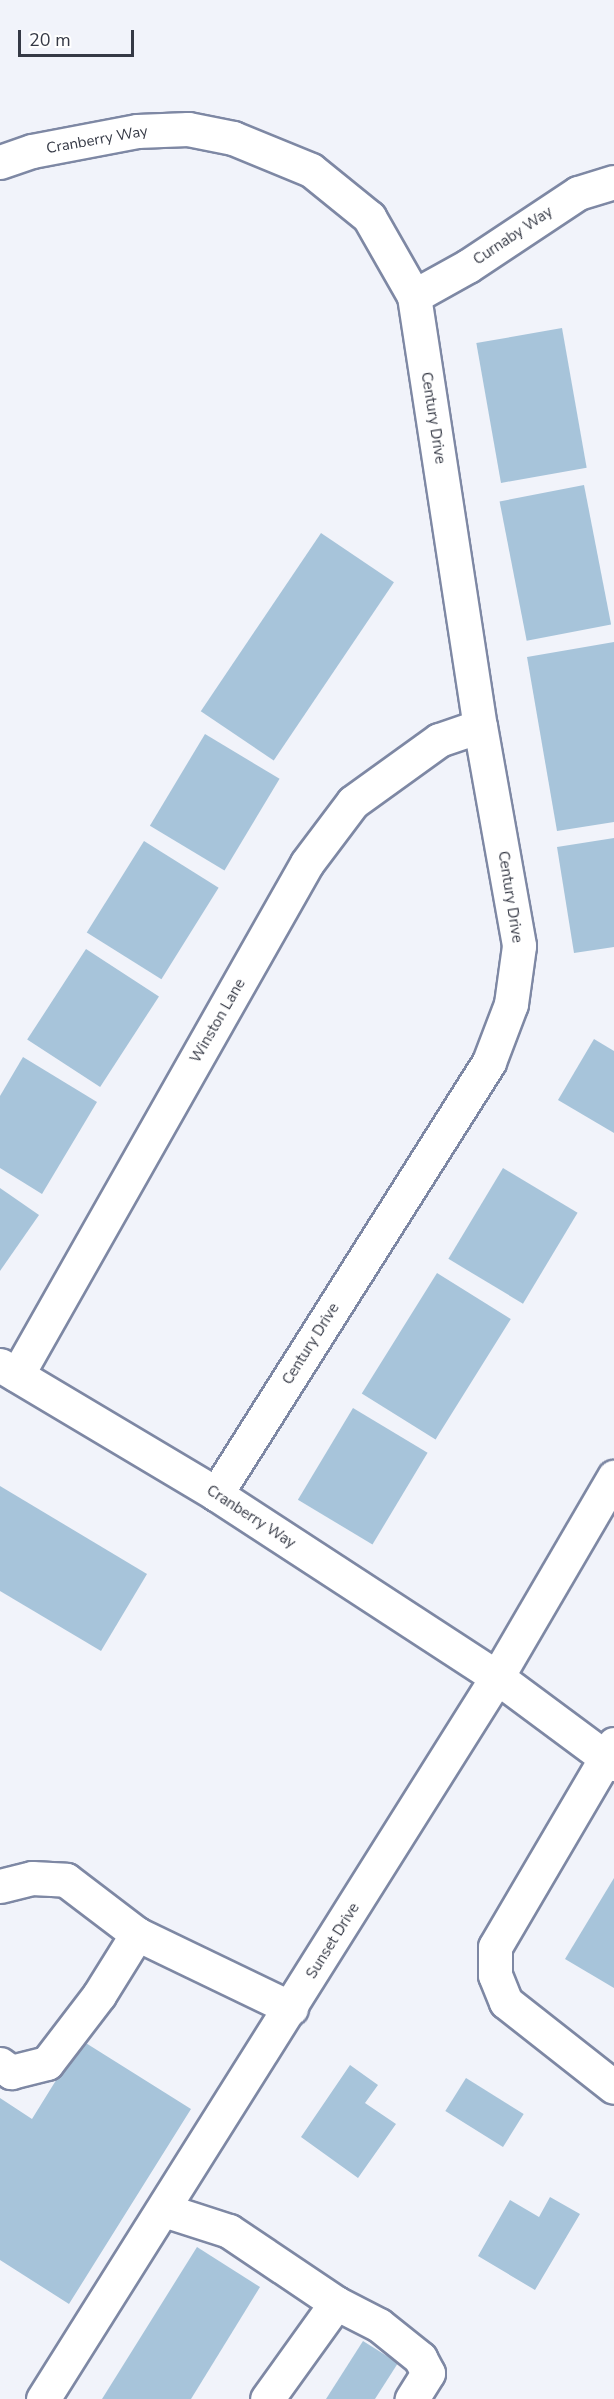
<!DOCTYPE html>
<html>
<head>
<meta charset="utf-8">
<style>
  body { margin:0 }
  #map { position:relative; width:614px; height:2399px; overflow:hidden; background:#f1f3fa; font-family:"Nunito Sans",sans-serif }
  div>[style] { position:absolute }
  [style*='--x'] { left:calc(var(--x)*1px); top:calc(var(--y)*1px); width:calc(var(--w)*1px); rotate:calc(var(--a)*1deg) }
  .building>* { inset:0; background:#a7c4da; transform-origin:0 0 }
  .roads { filter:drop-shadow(2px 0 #7e88a4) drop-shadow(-2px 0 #7e88a4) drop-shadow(0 2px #7e88a4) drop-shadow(0 -2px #7e88a4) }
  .minor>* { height:33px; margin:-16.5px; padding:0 16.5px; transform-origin:16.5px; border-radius:16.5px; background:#fff }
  span { translate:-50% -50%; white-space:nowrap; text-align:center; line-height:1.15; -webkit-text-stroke:6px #fff; paint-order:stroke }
  .street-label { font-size:15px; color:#353945 }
  .scale { position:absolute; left:18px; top:30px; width:116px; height:27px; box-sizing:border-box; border:3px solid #353945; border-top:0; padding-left:8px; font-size:18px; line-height:21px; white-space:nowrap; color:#353945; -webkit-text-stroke:4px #fff; paint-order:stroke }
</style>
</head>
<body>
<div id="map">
  <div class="building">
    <div style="left:562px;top:328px;width:142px;height:87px;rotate:80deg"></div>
    <div style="left:584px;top:485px;width:142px;height:86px;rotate:79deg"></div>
    <div style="left:321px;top:533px;width:88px;height:215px;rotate:34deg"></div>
    <div style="clip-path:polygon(614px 642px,614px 822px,557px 831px,527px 657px)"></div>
    <div style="left:205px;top:734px;width:87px;height:107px;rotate:31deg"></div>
    <div style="clip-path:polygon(614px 838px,614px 947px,574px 953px,557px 847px)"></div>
    <div style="left:144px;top:841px;width:88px;height:108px;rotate:32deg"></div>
    <div style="left:86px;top:949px;width:87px;height:108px;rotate:33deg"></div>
    <div style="clip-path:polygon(594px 1039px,614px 1051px,614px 1133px,558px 1100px)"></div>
    <div style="clip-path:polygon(23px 1057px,97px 1102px,42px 1194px,0 1168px,0 1096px)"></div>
    <div style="left:503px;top:1168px;width:87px;height:106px;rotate:31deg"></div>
    <div style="clip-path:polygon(0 1188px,39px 1215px,0 1271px)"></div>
    <div style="left:437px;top:1273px;width:87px;height:142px;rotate:32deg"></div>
    <div style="left:353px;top:1408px;width:87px;height:107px;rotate:31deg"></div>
    <div style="clip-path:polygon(0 1486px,147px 1574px,101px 1651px,0 1591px)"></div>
    <div style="clip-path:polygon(614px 1878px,614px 1988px,565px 1959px)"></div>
    <div style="clip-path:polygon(81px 2040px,191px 2109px,69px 2304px,0 2260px,0 2098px,32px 2119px)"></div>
    <div style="clip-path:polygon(350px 2065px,378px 2085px,365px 2103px,396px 2124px,358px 2178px,301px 2137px)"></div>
    <div style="left:466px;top:2078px;width:68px;height:39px;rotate:32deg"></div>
    <div style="clip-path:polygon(550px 2197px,580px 2214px,535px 2290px,478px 2256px,510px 2200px,539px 2217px)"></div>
    <div style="clip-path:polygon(197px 2247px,260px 2287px,191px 2399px,102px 2399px)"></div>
    <div style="clip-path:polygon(363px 2341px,398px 2363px,375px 2399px,326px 2399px)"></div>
  </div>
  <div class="roads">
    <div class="minor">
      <div style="--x:0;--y:162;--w:34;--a:-19"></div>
      <div style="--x:32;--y:151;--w:107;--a:-10.8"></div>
      <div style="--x:137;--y:131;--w:51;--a:-2.2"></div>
      <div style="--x:188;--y:129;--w:46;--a:11.3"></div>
      <div style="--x:233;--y:138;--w:84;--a:22.3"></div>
      <div style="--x:311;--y:170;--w:75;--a:39"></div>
      <div style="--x:369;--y:217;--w:91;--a:60.3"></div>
      <div style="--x:414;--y:296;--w:435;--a:81.3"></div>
      <div style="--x:480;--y:726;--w:223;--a:79.9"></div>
      <div style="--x:519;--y:946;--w:59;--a:97.9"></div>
      <div style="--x:511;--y:1004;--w:62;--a:110.8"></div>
      <div style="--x:489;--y:1062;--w:511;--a:122.29"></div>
      <div style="--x:414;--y:296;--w:62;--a:-29.1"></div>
      <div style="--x:468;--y:266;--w:132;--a:-33.6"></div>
      <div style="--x:578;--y:193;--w:38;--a:-17"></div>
      <div style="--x:0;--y:1365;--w:252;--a:30.8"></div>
      <div style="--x:216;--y:1494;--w:335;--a:33.1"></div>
      <div style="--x:497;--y:1677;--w:146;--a:36.6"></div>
      <div style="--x:17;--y:1375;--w:588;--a:-60.47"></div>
      <div style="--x:307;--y:863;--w:76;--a:-53"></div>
      <div style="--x:353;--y:802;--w:106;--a:-35.8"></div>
      <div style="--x:439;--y:740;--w:43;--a:-18.9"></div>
      <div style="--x:614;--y:1744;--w:235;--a:120.4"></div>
      <div style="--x:495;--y:1947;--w:28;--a:90"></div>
      <div style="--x:495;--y:1975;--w:29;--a:68"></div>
      <div style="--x:506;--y:2002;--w:137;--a:38.2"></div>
      <div style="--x:0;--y:1886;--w:33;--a:-14"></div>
      <div style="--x:32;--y:1878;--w:34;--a:3"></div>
      <div style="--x:66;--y:1880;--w:89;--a:37.3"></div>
      <div style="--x:137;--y:1934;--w:171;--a:25.7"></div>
      <div style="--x:0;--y:2064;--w:14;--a:36"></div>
      <div style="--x:11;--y:2072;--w:37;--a:-14"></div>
      <div style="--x:47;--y:2063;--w:86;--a:-52.6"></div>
      <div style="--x:99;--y:1995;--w:72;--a:-58.1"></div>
      <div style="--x:164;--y:2210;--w:68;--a:17.9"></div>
      <div style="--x:229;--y:2231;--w:129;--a:33.9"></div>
      <div style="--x:336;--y:2303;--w:118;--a:125.7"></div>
      <div style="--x:336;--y:2303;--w:48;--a:27.1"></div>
      <div style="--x:379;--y:2325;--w:53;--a:38.8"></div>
      <div style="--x:420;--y:2358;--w:17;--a:62"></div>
      <div style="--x:428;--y:2373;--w:31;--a:122"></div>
      <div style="--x:43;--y:2399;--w:853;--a:-57.84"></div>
      <div style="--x:497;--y:1677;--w:232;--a:-59.7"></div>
    </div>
  </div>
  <div class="street-label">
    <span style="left:97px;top:140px;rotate:-10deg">Cranberry Way</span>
    <span style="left:513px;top:236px;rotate:-34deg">Curnaby Way</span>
    <span style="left:433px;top:418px;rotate:81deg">Century Drive</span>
    <span style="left:510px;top:897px;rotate:81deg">Century Drive</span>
    <span style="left:218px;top:1021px;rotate:-60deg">Winston Lane</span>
    <span style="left:311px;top:1344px;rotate:-58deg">Century Drive</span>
    <span style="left:251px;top:1517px;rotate:33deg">Cranberry Way</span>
    <span style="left:333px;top:1941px;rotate:-58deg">Sunset Drive</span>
  </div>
  <div class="scale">20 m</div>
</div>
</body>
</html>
